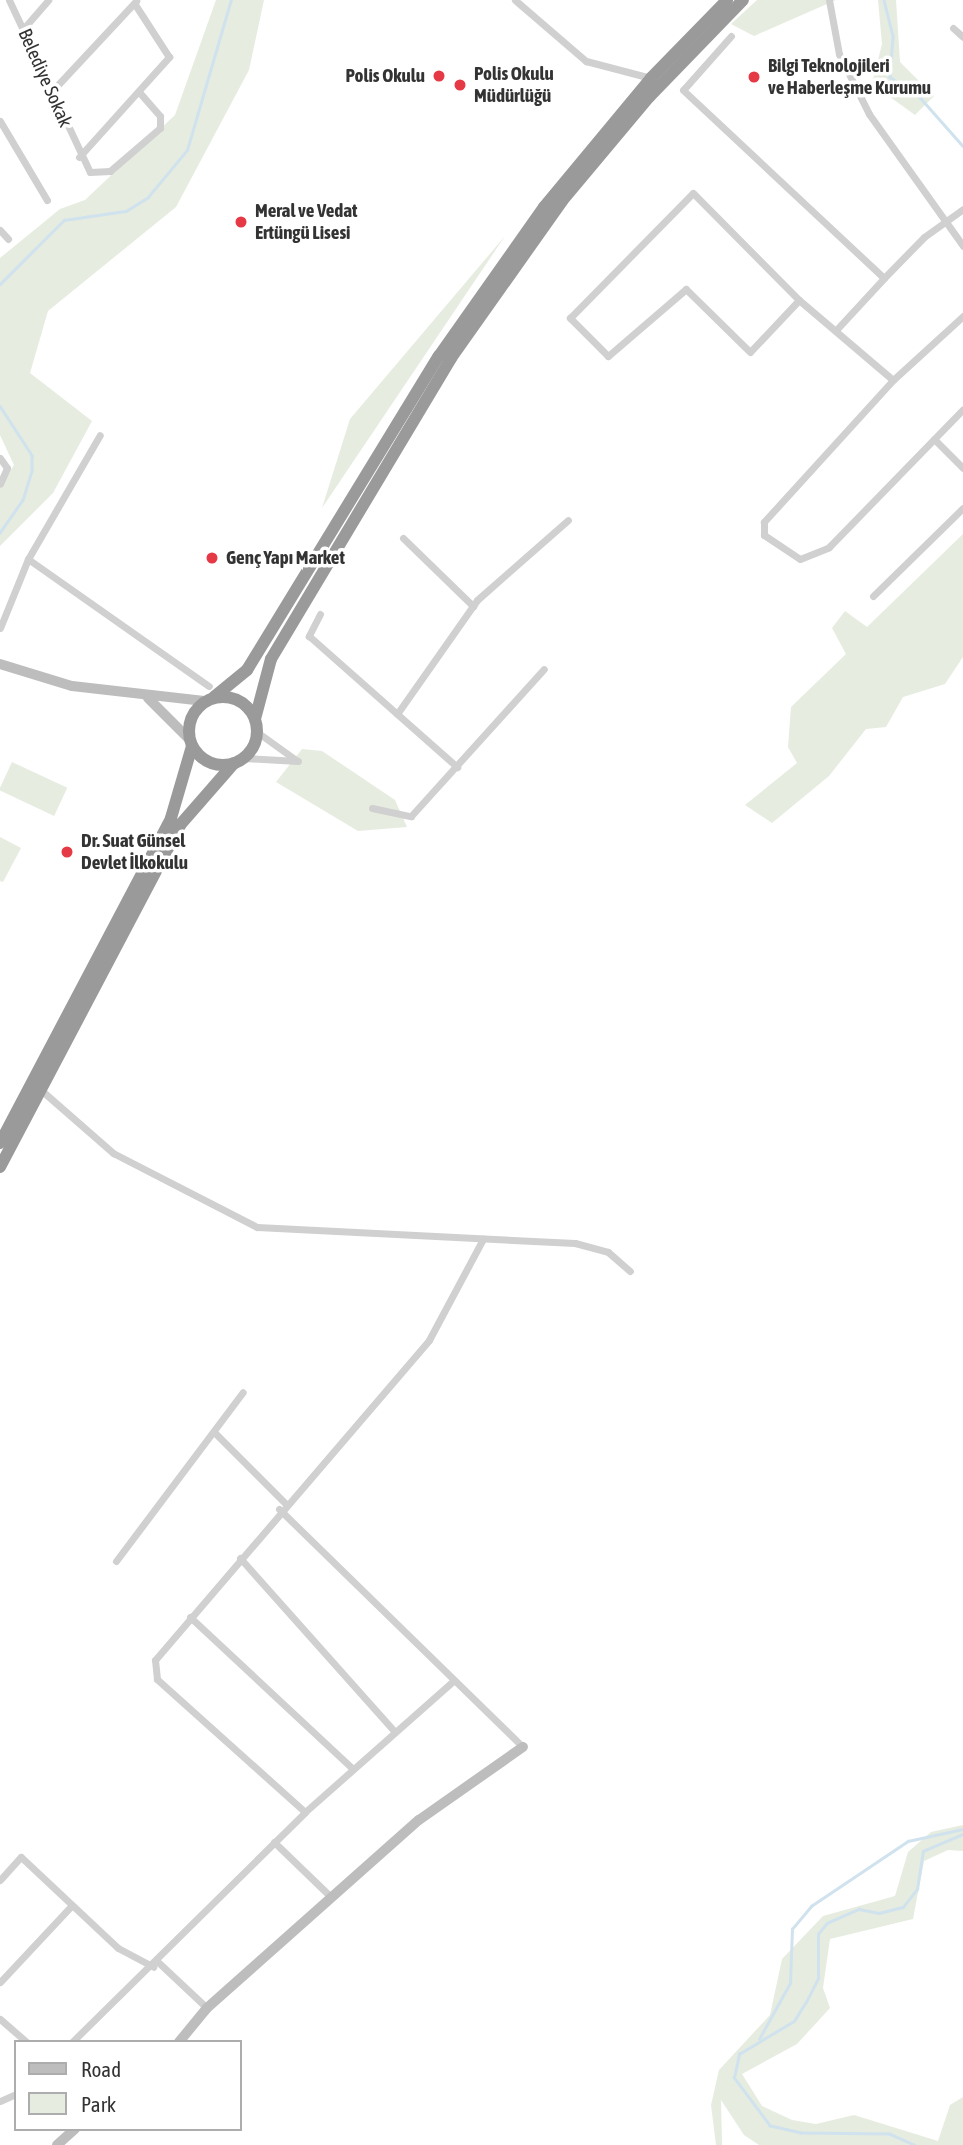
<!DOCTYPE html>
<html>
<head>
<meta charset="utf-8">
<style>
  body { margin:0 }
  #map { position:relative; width:963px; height:2145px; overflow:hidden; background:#fff; font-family:"Asap Condensed",sans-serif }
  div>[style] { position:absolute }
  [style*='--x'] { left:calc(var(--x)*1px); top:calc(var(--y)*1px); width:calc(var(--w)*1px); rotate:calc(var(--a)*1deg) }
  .green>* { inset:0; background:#e6ecdf; transform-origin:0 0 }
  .stream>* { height:2.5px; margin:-1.25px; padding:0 1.25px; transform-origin:1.25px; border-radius:1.25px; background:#cfe2ee }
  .street>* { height:7px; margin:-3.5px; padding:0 3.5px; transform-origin:3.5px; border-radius:3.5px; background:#d0d0d0 }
  .secondary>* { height:10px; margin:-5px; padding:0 5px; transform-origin:5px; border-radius:5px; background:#bdbdbd }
  .highway>* { height:12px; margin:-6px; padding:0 6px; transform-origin:6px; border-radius:6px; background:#9a9a9a }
  .highway>.ring { margin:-6px; padding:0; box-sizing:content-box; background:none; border:12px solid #9a9a9a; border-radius:50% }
  .dots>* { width:19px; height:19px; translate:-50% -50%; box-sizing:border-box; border:4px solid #fff; border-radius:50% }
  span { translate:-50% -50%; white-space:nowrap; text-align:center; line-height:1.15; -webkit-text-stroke:7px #fff; paint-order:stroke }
  .poi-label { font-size:19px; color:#333; font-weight:700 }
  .left { translate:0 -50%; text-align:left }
  .right { translate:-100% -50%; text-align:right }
  .street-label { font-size:19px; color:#333 }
  .legend { position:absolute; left:14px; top:2040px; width:228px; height:91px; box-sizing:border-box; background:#fff; border:2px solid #adadad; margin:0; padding:9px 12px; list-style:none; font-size:21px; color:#333 }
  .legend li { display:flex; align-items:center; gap:14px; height:35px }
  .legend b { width:35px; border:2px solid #adadad }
</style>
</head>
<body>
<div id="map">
  <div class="green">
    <div style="clip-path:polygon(216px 0,264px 0,249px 70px,176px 207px,48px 311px,30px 373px,92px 421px,53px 493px,0 546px,0 487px,14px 465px,0 435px,0 258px,60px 209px,85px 200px,175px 115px)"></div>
    <div style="clip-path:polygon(757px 0,836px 0,754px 36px,731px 24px)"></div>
    <div style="clip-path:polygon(878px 0,896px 0,900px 62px,934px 96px,915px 115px,872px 84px,882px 44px)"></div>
    <div style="clip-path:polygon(505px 236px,322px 508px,350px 419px)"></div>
    <div style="clip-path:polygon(963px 534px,963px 657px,945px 684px,903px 697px,886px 727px,866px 729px,829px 776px,772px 823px,745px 805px,797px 763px,788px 747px,791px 707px,846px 654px,832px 628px,845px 611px,867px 627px)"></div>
    <div style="clip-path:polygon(302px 749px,322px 751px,395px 800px,407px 827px,358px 831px,276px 782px)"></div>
    <div style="left:12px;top:762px;width:61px;height:31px;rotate:25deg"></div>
    <div style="clip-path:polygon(0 837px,21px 848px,3px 882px,0 881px)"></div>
    <div style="clip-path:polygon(963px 1825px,963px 1851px,948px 1850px,924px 1861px,913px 1919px,830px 1939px,823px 1988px,830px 2008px,797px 2044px,742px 2074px,762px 2106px,792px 2120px,816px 2124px,854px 2115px,938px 2141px,950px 2105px,963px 2097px,963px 2145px,759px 2145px,744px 2135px,721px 2100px,722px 2145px,716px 2145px,711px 2105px,719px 2070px,770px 2015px,782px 1959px,823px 1916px,895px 1896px,908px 1852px,931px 1832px)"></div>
  </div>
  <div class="stream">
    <div style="--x:884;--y:0;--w:38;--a:76"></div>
    <div style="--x:893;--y:37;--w:40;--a:94.3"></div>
    <div style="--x:890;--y:77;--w:33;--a:33"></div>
    <div style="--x:918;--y:95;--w:68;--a:48.6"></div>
    <div style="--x:0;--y:284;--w:91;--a:-45"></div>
    <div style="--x:64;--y:220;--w:63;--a:-8.3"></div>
    <div style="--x:126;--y:211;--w:26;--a:-32"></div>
    <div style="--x:148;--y:197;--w:61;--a:-50.3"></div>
    <div style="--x:187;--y:150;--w:156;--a:-73.7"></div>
    <div style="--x:0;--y:406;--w:59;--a:56.9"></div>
    <div style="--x:32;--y:455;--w:16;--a:90"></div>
    <div style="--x:32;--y:471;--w:30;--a:107"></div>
    <div style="--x:23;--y:500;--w:40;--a:124.9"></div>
    <div style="--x:759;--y:2039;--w:64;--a:-61"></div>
    <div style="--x:790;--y:1983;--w:54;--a:-87.9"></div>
    <div style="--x:792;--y:1929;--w:30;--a:-50"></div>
    <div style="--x:811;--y:1906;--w:117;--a:-33.8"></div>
    <div style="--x:908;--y:1841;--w:56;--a:-12.3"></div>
    <div style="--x:914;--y:2145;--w:27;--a:-156"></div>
    <div style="--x:889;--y:2134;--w:88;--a:-179.3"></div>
    <div style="--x:801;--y:2133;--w:32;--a:-167"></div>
    <div style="--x:770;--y:2126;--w:60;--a:-126.9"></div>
    <div style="--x:734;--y:2078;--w:25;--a:-78"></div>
    <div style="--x:739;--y:2054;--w:64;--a:-31"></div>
    <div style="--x:794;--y:2021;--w:22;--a:-58"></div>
    <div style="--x:806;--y:2002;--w:27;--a:-63"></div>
    <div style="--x:818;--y:1978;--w:44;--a:-90"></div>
    <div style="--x:818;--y:1934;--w:14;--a:-51"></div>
    <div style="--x:827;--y:1923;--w:35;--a:-24"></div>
    <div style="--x:859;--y:1909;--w:20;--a:11"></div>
    <div style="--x:879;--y:1913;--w:25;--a:-14"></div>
    <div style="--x:903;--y:1907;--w:23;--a:-52"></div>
    <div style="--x:917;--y:1889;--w:38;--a:-81"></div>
    <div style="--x:923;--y:1851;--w:43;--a:-23"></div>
  </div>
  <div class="street">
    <div style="--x:9;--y:0;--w:190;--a:64.8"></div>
    <div style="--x:90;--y:172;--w:20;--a:-3"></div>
    <div style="--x:110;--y:171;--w:66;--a:-40.7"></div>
    <div style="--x:160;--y:128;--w:12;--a:-90"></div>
    <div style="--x:160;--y:116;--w:32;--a:-131"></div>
    <div style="--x:515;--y:0;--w:94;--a:40.7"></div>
    <div style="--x:586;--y:61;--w:67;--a:14.7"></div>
    <div style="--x:829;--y:0;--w:55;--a:79.5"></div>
    <div style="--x:839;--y:54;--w:67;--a:63.4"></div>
    <div style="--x:869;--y:114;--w:162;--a:54.5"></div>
    <div style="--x:24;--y:28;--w:37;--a:-49"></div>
    <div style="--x:953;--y:28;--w:13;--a:42"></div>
    <div style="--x:731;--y:36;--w:72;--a:131.6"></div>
    <div style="--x:683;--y:90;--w:275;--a:43.1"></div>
    <div style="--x:884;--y:278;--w:57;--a:-45.7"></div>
    <div style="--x:924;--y:237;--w:48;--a:-35.7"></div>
    <div style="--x:53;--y:90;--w:122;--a:-47"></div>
    <div style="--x:0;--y:121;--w:92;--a:59.3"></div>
    <div style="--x:79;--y:157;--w:135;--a:-48"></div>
    <div style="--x:169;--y:57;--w:64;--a:-122.9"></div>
    <div style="--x:0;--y:230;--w:12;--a:48"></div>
    <div style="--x:799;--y:300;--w:71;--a:133.3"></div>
    <div style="--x:750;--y:352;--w:90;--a:-135.5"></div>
    <div style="--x:686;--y:289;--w:103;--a:139.3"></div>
    <div style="--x:608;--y:356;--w:54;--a:-135"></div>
    <div style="--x:570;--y:318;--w:175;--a:-45.5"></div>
    <div style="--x:693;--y:193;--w:151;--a:45.3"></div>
    <div style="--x:799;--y:300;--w:123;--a:40.4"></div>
    <div style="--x:963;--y:316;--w:95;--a:137.6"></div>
    <div style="--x:893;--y:380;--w:192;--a:132.3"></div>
    <div style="--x:764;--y:522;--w:13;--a:90"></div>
    <div style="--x:764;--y:535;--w:43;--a:33.7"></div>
    <div style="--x:800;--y:559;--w:31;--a:-22"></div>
    <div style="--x:829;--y:547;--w:192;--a:-45.8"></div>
    <div style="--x:837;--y:329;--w:69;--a:-47.3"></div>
    <div style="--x:934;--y:439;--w:41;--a:45"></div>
    <div style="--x:0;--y:458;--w:12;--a:55"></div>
    <div style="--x:7;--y:468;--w:17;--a:114"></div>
    <div style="--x:403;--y:538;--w:98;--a:44.2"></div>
    <div style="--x:28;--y:559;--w:221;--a:35.1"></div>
    <div style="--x:873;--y:596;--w:126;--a:-44.4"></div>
    <div style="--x:320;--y:614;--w:25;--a:117"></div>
    <div style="--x:309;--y:636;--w:198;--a:41.5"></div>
    <div style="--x:0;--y:628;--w:74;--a:-67.9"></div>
    <div style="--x:28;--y:559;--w:143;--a:-59.9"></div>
    <div style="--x:397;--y:714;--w:139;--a:-54.9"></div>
    <div style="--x:477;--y:600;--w:121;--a:-41.3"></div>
    <div style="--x:257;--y:732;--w:48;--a:35.7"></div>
    <div style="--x:244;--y:758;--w:54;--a:3.2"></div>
    <div style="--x:372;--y:808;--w:40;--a:12"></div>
    <div style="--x:411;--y:816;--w:198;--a:-47.9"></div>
    <div style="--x:41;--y:1090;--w:96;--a:41.2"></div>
    <div style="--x:113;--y:1153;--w:162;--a:27.2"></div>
    <div style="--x:257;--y:1227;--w:318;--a:2.9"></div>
    <div style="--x:575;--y:1243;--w:34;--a:15"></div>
    <div style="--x:608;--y:1252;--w:29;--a:41"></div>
    <div style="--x:214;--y:1432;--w:100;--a:45"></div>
    <div style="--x:279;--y:1509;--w:341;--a:44.3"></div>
    <div style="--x:240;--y:1558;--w:232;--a:48.3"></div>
    <div style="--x:116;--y:1561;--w:211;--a:-53.1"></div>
    <div style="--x:190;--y:1617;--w:221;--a:43"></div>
    <div style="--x:305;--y:1812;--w:199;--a:-138.1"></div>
    <div style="--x:157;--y:1679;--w:19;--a:-96"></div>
    <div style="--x:155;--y:1660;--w:421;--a:-49.4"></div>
    <div style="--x:429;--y:1340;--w:115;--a:-61.9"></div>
    <div style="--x:274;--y:1842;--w:79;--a:44"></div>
    <div style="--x:0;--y:1880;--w:31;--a:-48"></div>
    <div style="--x:21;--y:1857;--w:133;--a:43.2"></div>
    <div style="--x:118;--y:1948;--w:40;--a:28"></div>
    <div style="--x:158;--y:1962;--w:67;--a:43.2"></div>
    <div style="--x:0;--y:1982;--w:105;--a:-46.9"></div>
    <div style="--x:0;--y:2019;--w:35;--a:41"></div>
    <div style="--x:72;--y:2042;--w:327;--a:-44.6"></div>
    <div style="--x:305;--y:1812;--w:198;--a:-41.5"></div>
    <div style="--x:0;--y:2101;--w:17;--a:-24"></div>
  </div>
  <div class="secondary">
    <div style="--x:0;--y:664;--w:75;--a:17"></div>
    <div style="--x:72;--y:686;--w:133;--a:6.5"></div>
    <div style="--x:148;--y:698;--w:58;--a:45"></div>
    <div style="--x:179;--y:2042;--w:44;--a:-50.5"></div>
    <div style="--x:207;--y:2008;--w:283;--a:-41.6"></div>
    <div style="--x:419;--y:1820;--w:127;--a:-35.1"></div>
    <div style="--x:57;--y:2145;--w:24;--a:-42"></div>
  </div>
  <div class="highway">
    <div class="ring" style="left:189px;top:697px;width:56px;height:56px"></div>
    <div style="--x:214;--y:697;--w:43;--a:-39.3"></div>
    <div style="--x:247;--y:670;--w:368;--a:-58.6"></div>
    <div style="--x:439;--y:356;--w:182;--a:-54.8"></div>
    <div style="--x:544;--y:207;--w:168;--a:-50.3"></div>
    <div style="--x:651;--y:78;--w:109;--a:-45.7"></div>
    <div style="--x:255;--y:719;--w:62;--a:-75.1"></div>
    <div style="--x:271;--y:659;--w:351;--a:-59.1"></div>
    <div style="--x:451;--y:358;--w:192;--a:-54.7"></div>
    <div style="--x:562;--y:201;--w:136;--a:-50.1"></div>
    <div style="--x:649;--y:97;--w:135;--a:-45.9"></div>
    <div style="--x:0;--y:1143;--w:367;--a:-62.2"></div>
    <div style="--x:171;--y:818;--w:75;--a:-73.7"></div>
    <div style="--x:0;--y:1167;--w:386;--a:-62.2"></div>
    <div style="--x:180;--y:825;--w:82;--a:-48.9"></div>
  </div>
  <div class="dots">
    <div style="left:439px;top:76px;background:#e63946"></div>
    <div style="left:754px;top:77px;background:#e63946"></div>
    <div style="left:460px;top:85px;background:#e63946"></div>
    <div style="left:241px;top:222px;background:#e63946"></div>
    <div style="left:212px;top:558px;background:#e63946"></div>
    <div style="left:67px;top:852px;background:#e63946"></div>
  </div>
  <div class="poi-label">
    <span class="left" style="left:768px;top:77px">Bilgi Teknolojileri<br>ve Haberleşme Kurumu</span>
    <span class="left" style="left:474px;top:85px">Polis Okulu<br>Müdürlüğü</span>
    <span class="right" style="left:425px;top:76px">Polis Okulu</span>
    <span class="left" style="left:255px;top:222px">Meral ve Vedat<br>Ertüngü Lisesi</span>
    <span class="left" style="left:226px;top:558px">Genç Yapı Market</span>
    <span class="left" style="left:81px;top:852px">Dr. Suat Günsel<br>Devlet İlkokulu</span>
  </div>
  <div class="street-label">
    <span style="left:45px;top:78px;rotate:66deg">Belediye Sokak</span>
  </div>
  <ul class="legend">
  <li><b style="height:9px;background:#bdbdbd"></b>Road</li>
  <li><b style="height:19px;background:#e6ecdf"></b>Park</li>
  </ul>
</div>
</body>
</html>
